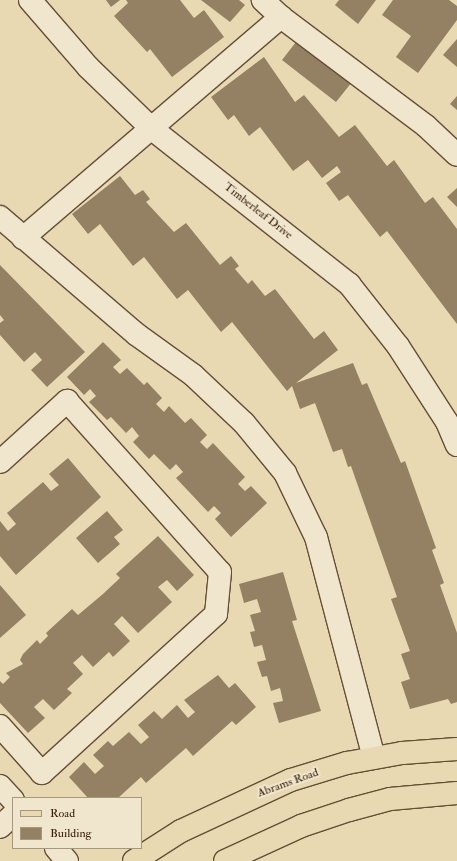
<!DOCTYPE html>
<html>
<head>
<meta charset="utf-8">
<style>
  body { margin:0 }
  #map { position:relative; width:457px; height:861px; overflow:hidden; background:#e8d9b2; font-family:"IM FELL Double Pica",serif }
  div>[style] { position:absolute }
  [style*='--x'] { left:calc(var(--x)*1px); top:calc(var(--y)*1px); width:calc(var(--w)*1px); rotate:calc(var(--a)*1deg) }
  .building>* { inset:0; background:#948062 }
  .roads { filter:drop-shadow(1px 0 #644e35) drop-shadow(-1px 0 #644e35) drop-shadow(0 1px #644e35) drop-shadow(0 -1px #644e35) }
  .minor>* { height:22px; margin:-11px; padding:0 11px; transform-origin:11px; border-radius:11px; background:#f0e6cd }
  .major>* { height:22px; margin:-11px; padding:0 11px; transform-origin:11px; border-radius:11px; background:#e8d9b2 }
  span { translate:-50% -50%; white-space:nowrap; text-align:center; line-height:1.15; -webkit-text-stroke:4px #f0e6cd; paint-order:stroke }
  .street-label { font-size:12px; color:#38200b }
  .legend { position:absolute; left:12px; top:797px; width:130px; height:52px; box-sizing:border-box; background:#f0e6cd; border:1px solid #a6977f; margin:0; padding:5px 7px; list-style:none; font-size:12px; color:#38200b }
  .legend li { display:flex; align-items:center; gap:8px; height:20px }
  .legend b { width:20px; border:1px solid #a6977f }
</style>
</head>
<body>
<div id="map">
  <div class="building">
    <div style="clip-path:polygon(106px 0,120px 0,111px 7px)"></div>
    <div style="clip-path:polygon(126px 0,180px 0,194px 18px,204px 10px,224px 37px,172px 77px,150px 49px,147px 52px,114px 16px,128px 3px)"></div>
    <div style="clip-path:polygon(201px 0,239px 0,245px 5px,230px 22px)"></div>
    <div style="clip-path:polygon(339px 0,376px 0,358px 24px,335px 5px)"></div>
    <div style="clip-path:polygon(393px 0,449px 0,457px 6px,457px 20px,418px 73px,396px 57px,411px 36px,382px 15px)"></div>
    <div style="clip-path:polygon(457px 39px,457px 67px,443px 55px)"></div>
    <div style="clip-path:polygon(296px 42px,304px 49px,306px 46px,352px 82px,336px 102px,282px 60px)"></div>
    <div style="clip-path:polygon(264px 57px,295px 102px,304px 95px,339px 137px,355px 125px,387px 166px,394px 160px,425px 203px,433px 197px,457px 229px,457px 324px,387px 231px,380px 237px,348px 195px,339px 201px,326px 183px,341px 172px,337px 166px,322px 178px,308px 160px,293px 171px,260px 127px,249px 136px,234px 115px,228px 120px,211px 97px)"></div>
    <div style="clip-path:polygon(457px 96px,457px 110px,450px 104px)"></div>
    <div style="clip-path:polygon(120px 176px,135px 195px,143px 190px,150px 199px,146px 202px,174px 232px,186px 223px,220px 265px,231px 256px,239px 266px,235px 269px,248px 284px,252px 280px,265px 296px,275px 289px,314px 339px,324px 331px,338px 350px,296px 383px,353px 363px,362px 385px,367px 383px,401px 463px,405px 461px,436px 548px,432px 550px,444px 583px,440px 585px,457px 633px,457px 702px,451px 704px,448px 699px,410px 709px,401px 682px,410px 679px,401px 654px,410px 651px,391px 599px,397px 597px,351px 466px,348px 467px,342px 449px,333px 452px,315px 403px,300px 409px,292px 386px,287px 391px,232px 322px,221px 332px,188px 290px,177px 299px,144px 257px,133px 266px,100px 224px,88px 234px,72px 214px)"></div>
    <div style="clip-path:polygon(457px 188px,457px 207px,447px 197px)"></div>
    <div style="clip-path:polygon(0 265px,85px 352px,47px 387px,31px 370px,42px 360px,35px 352px,24px 362px,0 335px,0 323px,4px 320px,0 315px)"></div>
    <div style="clip-path:polygon(103px 342px,121px 360px,113px 367px,120px 374px,127px 368px,144px 385px,147px 382px,162px 398px,156px 404px,164px 412px,169px 406px,185px 423px,191px 418px,207px 435px,200px 442px,207px 449px,213px 443px,245px 477px,238px 484px,245px 491px,251px 486px,267px 503px,231px 537px,215px 519px,221px 513px,214px 506px,208px 512px,176px 478px,183px 472px,176px 464px,170px 470px,154px 454px,149px 459px,133px 442px,139px 436px,132px 427px,126px 433px,111px 417px,107px 420px,89px 402px,96px 396px,90px 389px,84px 395px,67px 377px)"></div>
    <div style="clip-path:polygon(68px 458px,101px 497px,16px 575px,0 556px,0 521px,8px 531px,16px 524px,7px 513px,43px 482px,51px 491px,59px 485px,49px 474px)"></div>
    <div style="clip-path:polygon(107px 511px,123px 530px,114px 537px,120px 544px,98px 563px,76px 538px)"></div>
    <div style="clip-path:polygon(158px 536px,194px 575px,177px 591px,167px 580px,158px 587px,172px 602px,138px 633px,122px 616px,114px 624px,130px 641px,113px 657px,109px 652px,93px 667px,82px 655px,73px 663px,83px 674px,67px 689px,72px 693px,54px 710px,43px 699px,34px 707px,45px 718px,28px 733px,0 703px,0 681px,3px 684px,10px 677px,6px 673px,23px 664px,20px 660px,23px 654px,37px 640px,40px 644px,48px 636px,46px 633px,72px 609px,78px 615px,103px 594px,120px 578px,116px 574px)"></div>
    <div style="clip-path:polygon(283px 572px,297px 620px,292px 621px,321px 711px,279px 723px,273px 703px,283px 701px,280px 688px,271px 691px,267px 676px,262px 677px,257px 662px,266px 660px,262px 645px,254px 647px,250px 632px,255px 631px,250px 615px,261px 612px,257px 599px,244px 603px,239px 584px)"></div>
    <div style="clip-path:polygon(0 585px,26px 615px,0 638px)"></div>
    <div style="clip-path:polygon(218px 675px,229px 688px,235px 683px,256px 707px,236px 725px,232px 721px,193px 756px,186px 748px,146px 783px,141px 777px,118px 798px,88px 798px,69px 777px,84px 762px,95px 774px,104px 766px,93px 755px,108px 741px,113px 746px,129px 732px,141px 744px,149px 737px,138px 725px,154px 711px,162px 719px,177px 705px,188px 718px,195px 712px,184px 700px)"></div>
  </div>
  <div class="roads">
    <div class="minor">
      <div style="--x:30;--y:0;--w:89;--a:49.1"></div>
      <div style="--x:88;--y:67;--w:89;--a:44.1"></div>
      <div style="--x:152;--y:129;--w:251;--a:38.2"></div>
      <div style="--x:349;--y:284;--w:79;--a:51.7"></div>
      <div style="--x:398;--y:346;--w:90;--a:57.2"></div>
      <div style="--x:447;--y:422;--w:25;--a:67"></div>
      <div style="--x:281;--y:17;--w:181;--a:36.9"></div>
      <div style="--x:426;--y:126;--w:42;--a:43.1"></div>
      <div style="--x:0;--y:217;--w:179;--a:40.7"></div>
      <div style="--x:136;--y:334;--w:70;--a:35.7"></div>
      <div style="--x:193;--y:375;--w:70;--a:43.3"></div>
      <div style="--x:244;--y:423;--w:65;--a:50.6"></div>
      <div style="--x:285;--y:473;--w:71;--a:64.2"></div>
      <div style="--x:316;--y:537;--w:228;--a:75.3"></div>
      <div style="--x:23;--y:238;--w:340;--a:-40.6"></div>
      <div style="--x:281;--y:17;--w:25;--a:-137"></div>
      <div style="--x:0;--y:462;--w:91;--a:-42.3"></div>
      <div style="--x:67;--y:401;--w:229;--a:48.2"></div>
      <div style="--x:220;--y:572;--w:42;--a:95.4"></div>
      <div style="--x:216;--y:614;--w:236;--a:137.6"></div>
      <div style="--x:42;--y:773;--w:63;--a:-131.8"></div>
      <div style="--x:0;--y:786;--w:19;--a:47"></div>
      <div style="--x:0;--y:827;--w:18;--a:-43"></div>
      <div style="--x:56;--y:848;--w:17;--a:50"></div>
    </div>
    <div class="major">
      <div style="--x:134;--y:861;--w:56;--a:-32.6"></div>
      <div style="--x:181;--y:831;--w:121;--a:-24.9"></div>
      <div style="--x:291;--y:780;--w:59;--a:-16.9"></div>
      <div style="--x:347;--y:763;--w:56;--a:-10.3"></div>
      <div style="--x:402;--y:753;--w:55;--a:-4.2"></div>
      <div style="--x:225;--y:861;--w:84;--a:-24.7"></div>
      <div style="--x:301;--y:826;--w:51;--a:-18.4"></div>
      <div style="--x:349;--y:810;--w:42;--a:-15"></div>
      <div style="--x:390;--y:799;--w:67;--a:-5.1"></div>
    </div>
  </div>
  <div class="street-label">
    <span style="left:258px;top:211px;rotate:38deg">Timberleaf Drive</span>
    <span style="left:288px;top:783px;rotate:-20deg">Abrams Road</span>
  </div>
  <ul class="legend">
  <li><b style="height:5px;background:#e8d9b2"></b>Road</li>
  <li><b style="height:11px;background:#948062"></b>Building</li>
  </ul>
</div>
</body>
</html>
